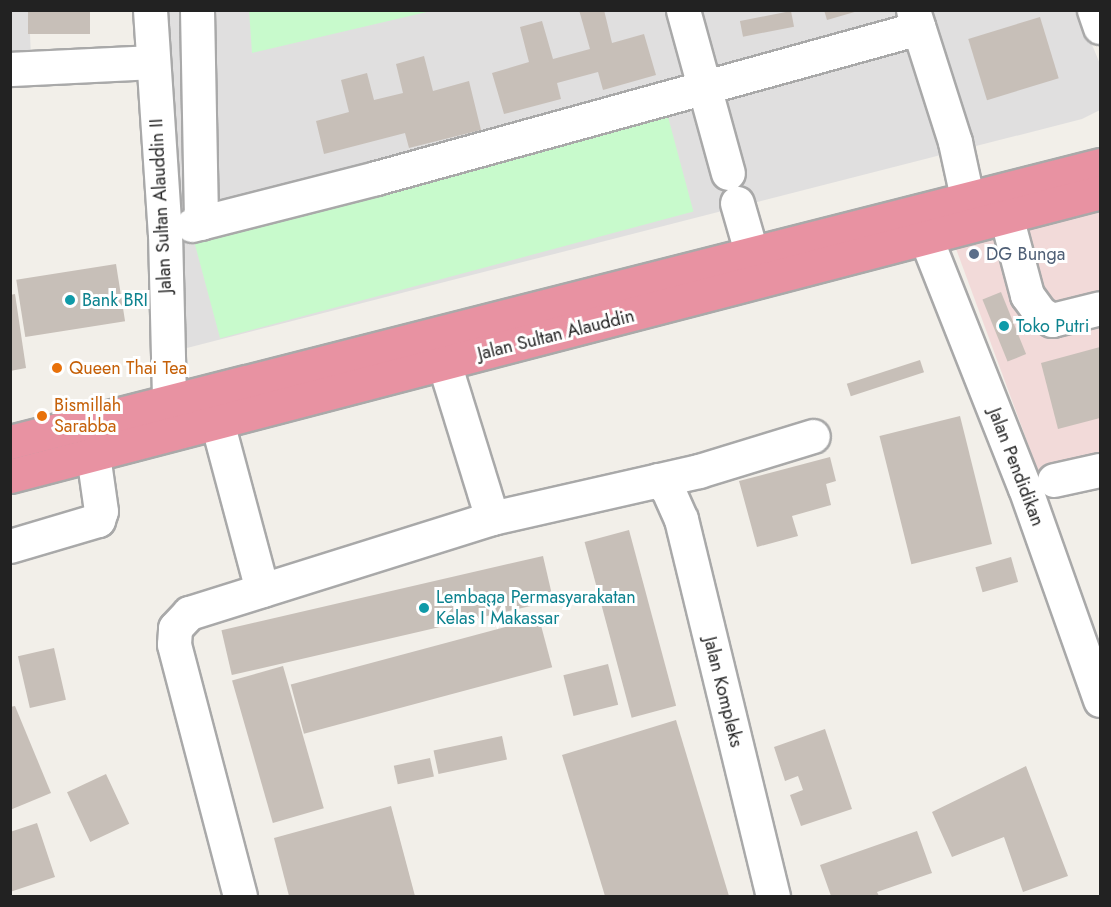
<!DOCTYPE html>
<html>
<head>
<meta charset="utf-8">
<style>
  body { margin:0 }
  #map { position:relative; width:1111px; height:907px; overflow:hidden; background:#f2efe9; font-family:Jost,sans-serif }
  div>[style] { position:absolute }
  [style*='--x'] { left:calc(var(--x)*1px); top:calc(var(--y)*1px); width:calc(var(--w)*1px); rotate:calc(var(--a)*1deg) }
  .residential>* { inset:0; background:#e0dfdf }
  .commercial>* { inset:0; background:#f2dad9 }
  .park>* { inset:0; background:#c8facc; transform-origin:0 0 }
  .building>* { inset:0; background:#c7bfb8; transform-origin:0 0 }
  .roads { filter:drop-shadow(2px 0 #a9a9a9) drop-shadow(-2px 0 #a9a9a9) drop-shadow(0 2px #a9a9a9) drop-shadow(0 -2px #a9a9a9) }
  .minor>* { height:33px; margin:-16.5px; padding:0 16.5px; transform-origin:16.5px; border-radius:16.5px; background:#fff }
  .highway>* { height:33px; margin:-16.5px; padding:0 16.5px; transform-origin:16.5px; border-radius:16.5px; background:#e892a2 }
  .dots>* { width:16px; height:16px; translate:-50% -50%; box-sizing:border-box; border:3px solid #fff; border-radius:50% }
  span { translate:-50% -50%; white-space:nowrap; text-align:center; line-height:1.15; -webkit-text-stroke:6px #fff; paint-order:stroke }
  .street-label { font-size:18px; color:#222 }
  .service-label { font-size:18px; color:#4e5e75 }
  .left { translate:0 -50%; text-align:left }
  .culture-label { font-size:18px; color:#0d838f }
  .food-label { font-size:18px; color:#c56008 }
  .frame { position:absolute; inset:0; border:12px solid #222; pointer-events:none }
</style>
</head>
<body>
<div id="map">
  <div class="residential">
    <div style="clip-path:polygon(11px 11px,29px 11px,32px 81px,11px 81px)"></div>
    <div style="clip-path:polygon(168px 11px,1078px 11px,1100px 64px,1100px 110px,1082px 119px,183px 349px)"></div>
  </div>
  <div class="commercial">
    <div style="clip-path:polygon(1100px 208px,1100px 461px,1051px 471px,1038px 471px,955px 246px)"></div>
  </div>
  <div class="park">
    <div style="clip-path:polygon(249px 10px,431px 10px,431px 11px,252px 53px)"></div>
    <div style="left:667px;top:113px;width:102px;height:490px;rotate:75deg"></div>
  </div>
  <div class="building">
    <div style="left:28px;top:10px;width:62px;height:24px"></div>
    <div style="clip-path:polygon(579px 10px,604px 10px,612px 43px,644px 34px,656px 75px,603px 90px,598px 72px,557px 83px,561px 99px,504px 114px,492px 73px,529px 62px,520px 27px,542px 21px,553px 59px,590px 49px)"></div>
    <div style="clip-path:polygon(824px 10px,858px 10px,858px 11px,827px 20px)"></div>
    <div style="left:791px;top:11px;width:16px;height:52px;rotate:79deg"></div>
    <div style="left:1040px;top:17px;width:64px;height:75px;rotate:73deg"></div>
    <div style="clip-path:polygon(424px 56px,433px 91px,469px 81px,481px 130px,409px 148px,405px 133px,324px 154px,316px 121px,349px 112px,341px 80px,367px 73px,374px 100px,403px 93px,396px 64px)"></div>
    <div style="left:116px;top:264px;width:58px;height:101px;rotate:81deg"></div>
    <div style="left:1001px;top:292px;width:67px;height:20px;rotate:68deg"></div>
    <div style="clip-path:polygon(15px 294px,26px 368px,10px 371px,10px 295px)"></div>
    <div style="clip-path:polygon(1100px 347px,1100px 418px,1058px 429px,1041px 363px)"></div>
    <div style="left:920px;top:360px;width:13px;height:77px;rotate:72deg"></div>
    <div style="left:960px;top:416px;width:132px;height:83px;rotate:76deg"></div>
    <div style="clip-path:polygon(830px 457px,836px 481px,826px 484px,831px 505px,792px 516px,798px 536px,757px 547px,739px 481px)"></div>
    <div style="left:629px;top:530px;width:182px;height:46px;rotate:75deg"></div>
    <div style="left:543px;top:556px;width:46px;height:330px;rotate:77deg"></div>
    <div style="left:1011px;top:557px;width:26px;height:37px;rotate:74deg"></div>
    <div style="left:539px;top:618px;width:51px;height:257px;rotate:75deg"></div>
    <div style="left:54px;top:648px;width:53px;height:37px;rotate:77deg"></div>
    <div style="left:608px;top:664px;width:42px;height:46px;rotate:76deg"></div>
    <div style="left:283px;top:666px;width:148px;height:53px;rotate:74deg"></div>
    <div style="clip-path:polygon(15px 706px,51px 793px,10px 810px,10px 707px)"></div>
    <div style="clip-path:polygon(676px 720px,729px 896px,605px 896px,562px 755px)"></div>
    <div style="clip-path:polygon(825px 729px,852px 809px,801px 826px,790px 795px,803px 790px,798px 776px,785px 781px,774px 747px)"></div>
    <div style="left:502px;top:736px;width:24px;height:70px;rotate:78deg"></div>
    <div style="left:430px;top:758px;width:19px;height:37px;rotate:78deg"></div>
    <div style="clip-path:polygon(1026px 766px,1068px 876px,1023px 892px,1004px 837px,952px 857px,932px 812px)"></div>
    <div style="left:106px;top:774px;width:55px;height:43px;rotate:65deg"></div>
    <div style="clip-path:polygon(391px 806px,415px 896px,289px 896px,274px 838px)"></div>
    <div style="clip-path:polygon(37px 823px,55px 877px,10px 892px,10px 832px)"></div>
    <div style="clip-path:polygon(917px 831px,932px 873px,877px 892px,879px 896px,831px 896px,820px 865px)"></div>
  </div>
  <div class="roads">
    <div class="minor">
      <div style="--x:150;--y:10;--w:224;--a:86.2"></div>
      <div style="--x:165;--y:233;--w:168;--a:88.6"></div>
      <div style="--x:197;--y:10;--w:213;--a:88.9"></div>
      <div style="--x:683;--y:10;--w:169;--a:74.6"></div>
      <div style="--x:913;--y:10;--w:139;--a:72.3"></div>
      <div style="--x:955;--y:142;--w:56;--a:77.7"></div>
      <div style="--x:1094;--y:10;--w:18;--a:71"></div>
      <div style="--x:10;--y:69;--w:143;--a:-2.8"></div>
      <div style="--x:737;--y:203;--w:54;--a:73.9"></div>
      <div style="--x:1006;--y:216;--w:82;--a:75.1"></div>
      <div style="--x:1027;--y:295;--w:22;--a:54"></div>
      <div style="--x:1040;--y:313;--w:14;--a:30"></div>
      <div style="--x:1052;--y:320;--w:49;--a:-14"></div>
      <div style="--x:192;--y:225;--w:190;--a:-14.3"></div>
      <div style="--x:376;--y:178;--w:563;--a:-15.44"></div>
      <div style="--x:925;--y:236;--w:271;--a:68.4"></div>
      <div style="--x:1025;--y:488;--w:225;--a:70.5"></div>
      <div style="--x:444;--y:363;--w:162;--a:72.8"></div>
      <div style="--x:217;--y:422;--w:174;--a:75"></div>
      <div style="--x:658;--y:480;--w:14;--a:45"></div>
      <div style="--x:668;--y:490;--w:32;--a:66"></div>
      <div style="--x:681;--y:519;--w:388;--a:76.3"></div>
      <div style="--x:1054;--y:480;--w:47;--a:-12.3"></div>
      <div style="--x:10;--y:546;--w:92;--a:-16.5"></div>
      <div style="--x:98;--y:520;--w:9;--a:-72"></div>
      <div style="--x:101;--y:511;--w:57;--a:-98.1"></div>
      <div style="--x:240;--y:896;--w:260;--a:-104.7"></div>
      <div style="--x:174;--y:644;--w:16;--a:-86"></div>
      <div style="--x:175;--y:628;--w:21;--a:-47"></div>
      <div style="--x:189;--y:613;--w:318;--a:-17.4"></div>
      <div style="--x:492;--y:518;--w:212;--a:-12.8"></div>
      <div style="--x:699;--y:471;--w:119;--a:-17.1"></div>
    </div>
    <div class="highway">
      <div style="--x:10;--y:442;--w:1125;--a:-14.26"></div>
      <div style="--x:10;--y:476;--w:1126;--a:-14.6"></div>
    </div>
  </div>
  <div class="dots">
    <div style="left:974px;top:254px;background:#5c6f8a"></div>
    <div style="left:70px;top:300px;background:#0f9aa8"></div>
    <div style="left:1004px;top:326px;background:#0f9aa8"></div>
    <div style="left:57px;top:368px;background:#e8710a"></div>
    <div style="left:42px;top:416px;background:#e8710a"></div>
    <div style="left:424px;top:608px;background:#0f9aa8"></div>
  </div>
  <div class="street-label">
    <span style="left:161px;top:206px;rotate:-93deg">Jalan Sultan Alauddin II</span>
    <span style="left:556px;top:335px;rotate:-14deg">Jalan Sultan Alauddin</span>
    <span style="left:1016px;top:467px;rotate:69deg">Jalan Pendidikan</span>
    <span style="left:723px;top:692px;rotate:76deg">Jalan Kompleks</span>
  </div>
  <div class="service-label">
    <span class="left" style="left:986px;top:254px">DG Bunga</span>
  </div>
  <div class="culture-label">
    <span class="left" style="left:82px;top:300px">Bank BRI</span>
    <span class="left" style="left:1016px;top:326px">Toko Putri</span>
    <span class="left" style="left:436px;top:608px">Lembaga Permasyarakatan<br>Kelas I Makassar</span>
  </div>
  <div class="food-label">
    <span class="left" style="left:69px;top:368px">Queen Thai Tea</span>
    <span class="left" style="left:54px;top:416px">Bismillah<br>Sarabba</span>
  </div>
  <div class="frame"></div>
</div>
</body>
</html>
